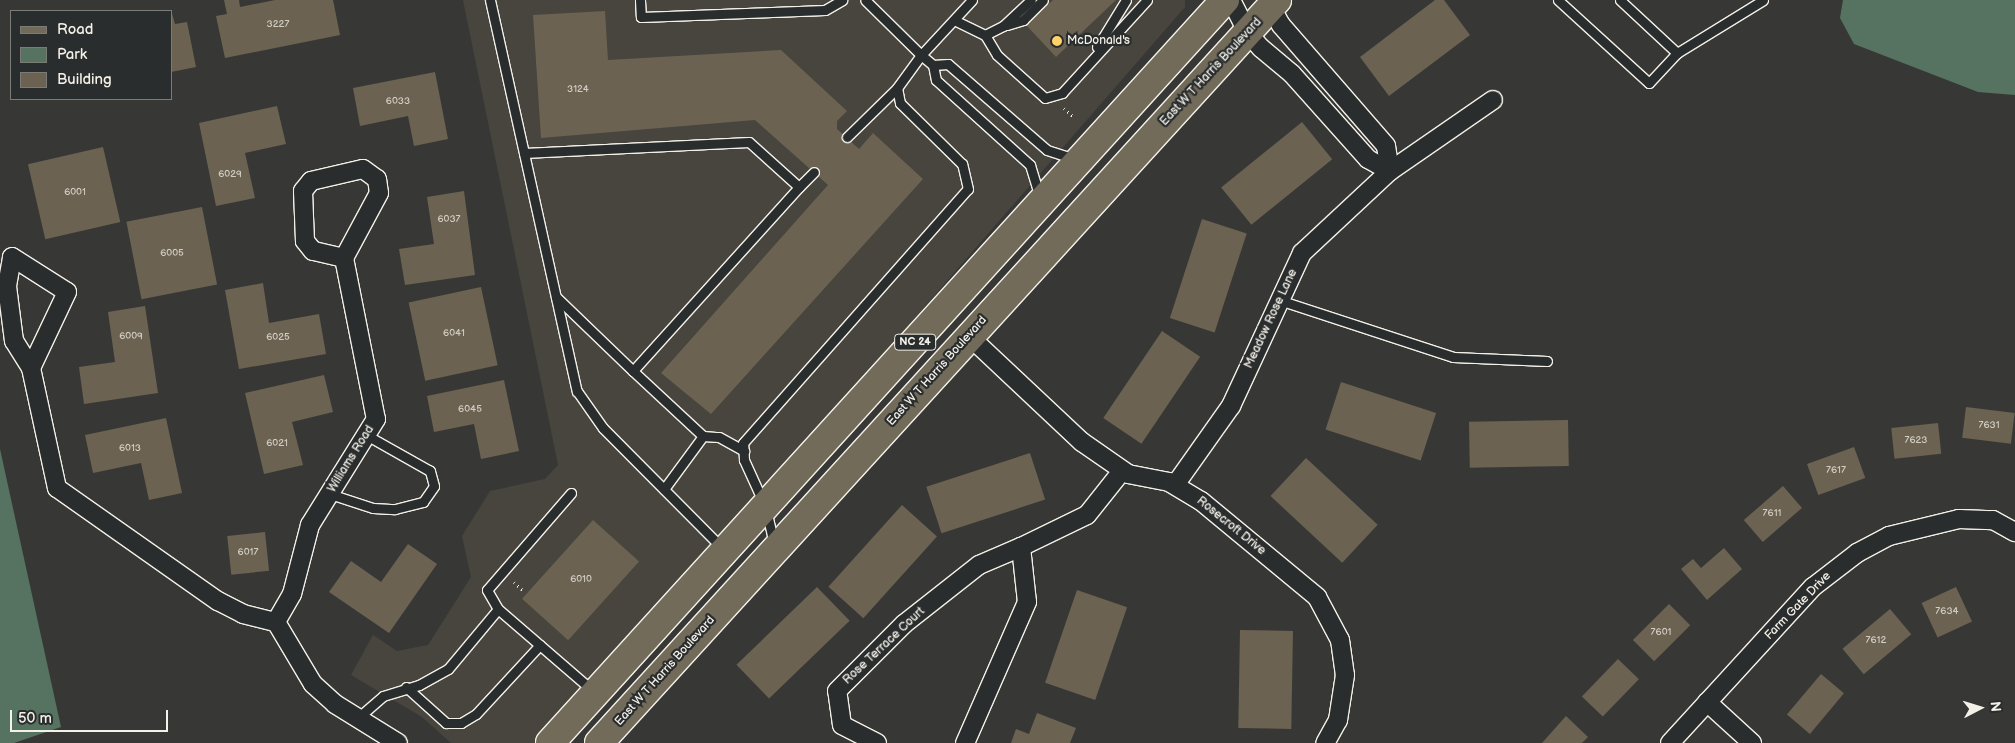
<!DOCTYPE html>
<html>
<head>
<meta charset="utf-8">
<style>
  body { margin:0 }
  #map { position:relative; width:2015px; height:743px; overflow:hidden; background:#373835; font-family:"Balsamiq Sans",sans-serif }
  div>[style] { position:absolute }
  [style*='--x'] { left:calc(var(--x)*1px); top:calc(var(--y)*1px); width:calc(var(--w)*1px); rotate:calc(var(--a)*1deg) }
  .built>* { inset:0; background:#47453e }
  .green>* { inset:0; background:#567261 }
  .building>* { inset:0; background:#6b6252; transform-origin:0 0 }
  .path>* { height:3px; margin-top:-1.5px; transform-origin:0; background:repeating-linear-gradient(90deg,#f4f1e8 0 1px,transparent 0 5px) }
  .roads { filter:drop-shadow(1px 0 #f4f1e8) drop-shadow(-1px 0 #f4f1e8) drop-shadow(0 1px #f4f1e8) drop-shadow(0 -1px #f4f1e8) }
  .service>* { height:9px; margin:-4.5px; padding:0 4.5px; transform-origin:4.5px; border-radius:4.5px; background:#2a2d2e }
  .minor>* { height:18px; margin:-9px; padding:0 9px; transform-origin:9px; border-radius:9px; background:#2a2d2e }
  .primary>* { height:28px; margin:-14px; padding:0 14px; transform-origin:14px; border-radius:14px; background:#726b5a }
  .dots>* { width:14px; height:14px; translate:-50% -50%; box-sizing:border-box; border:2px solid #2a2d2e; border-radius:50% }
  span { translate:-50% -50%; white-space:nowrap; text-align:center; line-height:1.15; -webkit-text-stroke:4.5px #2a2d2e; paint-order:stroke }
  .number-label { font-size:10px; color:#d2cdc2 }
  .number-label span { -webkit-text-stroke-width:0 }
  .shield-label span { padding:1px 4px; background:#2a2d2e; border:1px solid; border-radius:4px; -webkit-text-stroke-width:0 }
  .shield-label { font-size:11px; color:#f4f1e8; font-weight:700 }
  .poi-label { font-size:12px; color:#f4f1e8 }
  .left { translate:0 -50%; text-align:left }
  .street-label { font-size:12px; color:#f4f1e8 }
  .legend { position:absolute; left:10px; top:10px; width:162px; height:90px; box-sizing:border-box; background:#2a2d2e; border:1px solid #7b7b78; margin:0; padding:6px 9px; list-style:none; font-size:15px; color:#f4f1e8 }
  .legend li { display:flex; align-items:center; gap:10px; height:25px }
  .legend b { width:25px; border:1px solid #7b7b78 }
  .north { position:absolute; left:1955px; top:683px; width:50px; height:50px; -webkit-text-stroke:4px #2a2d2e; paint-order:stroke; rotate:85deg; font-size:14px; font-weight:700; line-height:20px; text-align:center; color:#f4f1e8 }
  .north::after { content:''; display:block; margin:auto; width:18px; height:22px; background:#f4f1e8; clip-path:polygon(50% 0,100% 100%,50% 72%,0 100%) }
  .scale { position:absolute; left:10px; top:710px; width:158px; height:22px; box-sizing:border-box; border:2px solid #f4f1e8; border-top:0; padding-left:6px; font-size:15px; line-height:18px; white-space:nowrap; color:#f4f1e8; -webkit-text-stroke:4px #2a2d2e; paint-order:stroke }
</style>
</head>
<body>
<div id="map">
  <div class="built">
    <div style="clip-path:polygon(463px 0,1185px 0,1185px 7px,682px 586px,538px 743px,451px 743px,422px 717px,351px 675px,373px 635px,397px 651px,428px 645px,471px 577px,462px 536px,490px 491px,545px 479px,558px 465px)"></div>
  </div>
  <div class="green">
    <div style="clip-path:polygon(1843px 0,2015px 0,2015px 95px,1978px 92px,1854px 44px,1840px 18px)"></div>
    <div style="clip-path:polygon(0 449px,61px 727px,14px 743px,0 743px)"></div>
  </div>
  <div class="building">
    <div style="clip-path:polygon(224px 0,239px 0,240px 7px,275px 0,333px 0,340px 35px,225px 58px,216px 16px,227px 14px)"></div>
    <div style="clip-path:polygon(1053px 0,1116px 0,1056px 57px,1026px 25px)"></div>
    <div style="clip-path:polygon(1435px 0,1444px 0,1470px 35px,1389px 96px,1360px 57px)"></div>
    <div style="clip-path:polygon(171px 10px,175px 24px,187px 22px,196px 67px,171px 72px)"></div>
    <div style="clip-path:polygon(605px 11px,608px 60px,781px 50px,847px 111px,837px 121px,837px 129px,859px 149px,873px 133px,923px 179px,711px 414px,661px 373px,828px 185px,755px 120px,541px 138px,533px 15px)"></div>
    <div style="clip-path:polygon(435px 72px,448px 139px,414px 146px,408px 116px,360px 126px,353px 88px)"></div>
    <div style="clip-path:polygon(277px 106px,286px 144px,245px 153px,255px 198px,216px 206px,199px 123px)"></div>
    <div style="left:1302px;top:122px;width:48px;height:104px;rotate:51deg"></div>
    <div style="left:103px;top:147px;width:77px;height:77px;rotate:77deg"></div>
    <div style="clip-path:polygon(464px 191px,475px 275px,405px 285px,399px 249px,434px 244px,427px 197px)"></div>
    <div style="left:202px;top:207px;width:79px;height:77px;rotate:79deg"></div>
    <div style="left:1202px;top:219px;width:47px;height:104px;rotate:18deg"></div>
    <div style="clip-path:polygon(263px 283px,269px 323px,319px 314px,326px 354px,239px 369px,225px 290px)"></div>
    <div style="left:481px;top:287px;width:80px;height:74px;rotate:78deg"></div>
    <div style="clip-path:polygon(145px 306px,158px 393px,84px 404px,79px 367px,115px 362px,108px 312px)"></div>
    <div style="left:1162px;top:331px;width:46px;height:105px;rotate:34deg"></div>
    <div style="clip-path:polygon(324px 375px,333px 412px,292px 422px,303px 465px,264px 474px,245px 393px)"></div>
    <div style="clip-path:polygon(504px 380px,519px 451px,481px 459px,474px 424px,434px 432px,427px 396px)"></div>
    <div style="left:1341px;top:382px;width:100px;height:50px;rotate:18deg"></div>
    <div style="left:1966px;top:407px;width:49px;height:31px;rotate:7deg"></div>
    <div style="clip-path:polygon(166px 418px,182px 493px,149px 500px,141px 463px,93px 473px,85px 435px)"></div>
    <div style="left:1568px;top:420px;width:46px;height:99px;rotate:89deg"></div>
    <div style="left:1938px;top:423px;width:31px;height:47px;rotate:84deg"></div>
    <div style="left:1854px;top:447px;width:33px;height:50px;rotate:70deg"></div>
    <div style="left:1030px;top:453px;width:49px;height:109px;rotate:72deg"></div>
    <div style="left:1306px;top:458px;width:98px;height:52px;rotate:43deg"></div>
    <div style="left:1783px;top:486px;width:29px;height:52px;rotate:49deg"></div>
    <div style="left:902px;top:505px;width:47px;height:110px;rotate:42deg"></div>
    <div style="left:593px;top:520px;width:62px;height:106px;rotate:42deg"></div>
    <div style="left:265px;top:532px;width:39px;height:38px;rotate:84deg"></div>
    <div style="clip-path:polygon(408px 544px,437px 564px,389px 633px,329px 592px,351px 561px,381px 582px)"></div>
    <div style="clip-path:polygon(1724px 548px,1742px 569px,1707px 600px,1681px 569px,1693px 559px,1701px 568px)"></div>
    <div style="left:817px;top:587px;width:47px;height:112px;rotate:46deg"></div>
    <div style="left:1956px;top:587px;width:38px;height:38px;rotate:65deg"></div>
    <div style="left:1077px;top:590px;width:53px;height:98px;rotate:19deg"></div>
    <div style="left:1669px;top:604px;width:30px;height:51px;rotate:45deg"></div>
    <div style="left:1890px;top:609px;width:33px;height:62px;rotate:50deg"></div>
    <div style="left:1240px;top:630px;width:53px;height:98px;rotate:1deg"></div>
    <div style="left:1618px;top:659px;width:29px;height:52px;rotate:44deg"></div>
    <div style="left:1821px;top:674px;width:30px;height:53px;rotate:40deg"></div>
    <div style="clip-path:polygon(1037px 713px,1076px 728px,1070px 743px,1011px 743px,1016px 729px,1029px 734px)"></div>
    <div style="clip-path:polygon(1566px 716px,1588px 737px,1582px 743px,1542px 743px)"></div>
  </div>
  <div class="path">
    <div style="--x:1064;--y:108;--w:12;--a:42"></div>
    <div style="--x:514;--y:582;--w:12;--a:42"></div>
  </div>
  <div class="roads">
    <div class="service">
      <div style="--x:490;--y:0;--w:401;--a:77.5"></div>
      <div style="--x:577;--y:391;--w:45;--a:54.9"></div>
      <div style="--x:603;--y:428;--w:169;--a:45.2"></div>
      <div style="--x:640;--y:0;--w:17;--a:87"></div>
      <div style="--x:641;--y:17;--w:184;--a:-2.2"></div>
      <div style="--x:825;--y:10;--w:20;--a:-30"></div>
      <div style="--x:972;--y:0;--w:75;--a:132.8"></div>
      <div style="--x:921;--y:55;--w:16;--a:40"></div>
      <div style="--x:933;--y:65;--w:15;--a:-4"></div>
      <div style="--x:948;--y:64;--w:131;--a:41"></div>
      <div style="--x:1047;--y:150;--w:28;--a:18"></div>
      <div style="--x:1558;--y:0;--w:123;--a:42.4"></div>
      <div style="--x:1649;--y:83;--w:41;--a:-47"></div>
      <div style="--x:1620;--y:0;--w:78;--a:42.9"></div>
      <div style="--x:1677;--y:53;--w:101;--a:-31.6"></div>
      <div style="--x:954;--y:20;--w:34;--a:26"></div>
      <div style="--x:985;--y:35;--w:23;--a:59"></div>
      <div style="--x:997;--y:55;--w:64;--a:41.9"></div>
      <div style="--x:1045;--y:98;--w:18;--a:-16"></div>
      <div style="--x:1062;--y:93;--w:126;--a:-47.6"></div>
      <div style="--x:1007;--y:25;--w:17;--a:-17"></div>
      <div style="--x:1023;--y:20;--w:28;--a:-45"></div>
      <div style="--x:985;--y:35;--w:20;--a:-27"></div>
      <div style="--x:1003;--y:26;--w:38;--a:-43"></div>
      <div style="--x:1097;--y:47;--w:55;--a:-58.3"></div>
      <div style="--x:933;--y:65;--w:15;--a:79"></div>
      <div style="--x:936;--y:80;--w:127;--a:42.1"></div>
      <div style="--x:1030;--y:165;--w:34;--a:73"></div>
      <div style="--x:847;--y:137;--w:70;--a:-44.4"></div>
      <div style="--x:524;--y:153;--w:225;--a:-2.8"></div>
      <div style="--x:749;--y:142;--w:67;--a:42"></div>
      <div style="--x:799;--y:187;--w:248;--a:132.1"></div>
      <div style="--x:633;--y:371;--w:107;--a:-136.1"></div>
      <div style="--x:799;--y:187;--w:21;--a:-45"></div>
      <div style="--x:1279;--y:300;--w:183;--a:18.1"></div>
      <div style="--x:1453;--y:357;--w:94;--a:2.4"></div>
      <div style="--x:633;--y:371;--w:96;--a:42.9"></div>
      <div style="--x:664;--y:489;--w:66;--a:-53.7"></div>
      <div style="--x:703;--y:436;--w:16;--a:4"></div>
      <div style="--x:719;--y:437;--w:29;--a:29"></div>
      <div style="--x:571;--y:493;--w:128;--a:130.9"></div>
      <div style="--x:487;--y:590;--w:22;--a:60"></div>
      <div style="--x:498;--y:609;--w:125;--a:40.8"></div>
      <div style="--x:330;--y:494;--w:45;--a:18"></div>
      <div style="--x:373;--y:508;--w:22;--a:3"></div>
      <div style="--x:395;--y:509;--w:29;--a:-14"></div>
      <div style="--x:423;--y:502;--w:19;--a:-55"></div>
      <div style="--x:434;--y:486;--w:16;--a:-105"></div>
      <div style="--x:430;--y:471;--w:73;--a:-150.6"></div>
      <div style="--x:774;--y:544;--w:39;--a:-103"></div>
      <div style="--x:765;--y:506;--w:51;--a:-114.5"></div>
      <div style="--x:744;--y:460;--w:17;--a:-93"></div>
      <div style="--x:743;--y:443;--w:339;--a:-48.5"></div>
      <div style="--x:968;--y:189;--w:26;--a:-103"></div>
      <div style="--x:962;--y:164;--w:87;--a:-135.5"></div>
      <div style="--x:900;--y:103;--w:15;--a:-101"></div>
      <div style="--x:897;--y:88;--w:41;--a:-54"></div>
      <div style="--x:921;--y:55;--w:78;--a:-135.5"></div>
      <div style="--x:406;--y:687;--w:54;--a:42"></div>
      <div style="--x:446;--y:723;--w:15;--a:0"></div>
      <div style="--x:461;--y:723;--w:17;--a:-31"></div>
      <div style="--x:476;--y:714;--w:94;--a:-47.2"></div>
      <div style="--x:360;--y:716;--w:30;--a:-41"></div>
      <div style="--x:383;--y:696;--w:38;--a:-17"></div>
      <div style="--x:419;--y:685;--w:33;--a:-29"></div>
      <div style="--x:448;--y:669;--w:78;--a:-50.2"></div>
    </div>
    <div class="minor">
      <div style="--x:1231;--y:0;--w:36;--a:63"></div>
      <div style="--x:1247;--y:32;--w:21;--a:49"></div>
      <div style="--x:1261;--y:48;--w:40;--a:40"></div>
      <div style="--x:1292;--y:74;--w:114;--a:48.2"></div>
      <div style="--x:1368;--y:159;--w:25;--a:29"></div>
      <div style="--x:1271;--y:7;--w:21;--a:61"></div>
      <div style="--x:1281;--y:25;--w:160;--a:49"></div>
      <div style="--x:1386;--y:146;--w:25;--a:81"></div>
      <div style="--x:344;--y:258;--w:32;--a:-167"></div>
      <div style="--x:313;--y:251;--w:13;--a:-129"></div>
      <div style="--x:305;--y:241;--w:50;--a:-92.3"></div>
      <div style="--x:303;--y:191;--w:13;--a:-51"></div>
      <div style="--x:311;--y:181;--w:53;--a:-13"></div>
      <div style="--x:363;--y:169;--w:17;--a:36"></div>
      <div style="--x:377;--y:179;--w:14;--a:82"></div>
      <div style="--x:379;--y:193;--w:74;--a:118.3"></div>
      <div style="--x:344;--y:258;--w:164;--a:78.8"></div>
      <div style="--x:376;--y:419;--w:125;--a:121.9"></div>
      <div style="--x:310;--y:525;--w:71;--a:104.6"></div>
      <div style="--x:292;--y:594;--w:32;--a:120"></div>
      <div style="--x:276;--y:622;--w:72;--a:59.2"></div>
      <div style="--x:313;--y:684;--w:30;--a:42"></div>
      <div style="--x:335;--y:704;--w:74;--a:31.8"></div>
      <div style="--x:969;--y:336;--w:155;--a:43.2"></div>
      <div style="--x:1082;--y:442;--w:56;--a:34.8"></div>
      <div style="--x:1128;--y:474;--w:42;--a:11"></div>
      <div style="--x:1169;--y:482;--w:37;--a:31"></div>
      <div style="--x:1201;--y:501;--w:151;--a:39.6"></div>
      <div style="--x:1317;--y:597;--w:49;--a:61.9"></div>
      <div style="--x:1340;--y:640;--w:35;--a:82"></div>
      <div style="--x:1345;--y:675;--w:46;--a:98.8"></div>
      <div style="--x:1338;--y:720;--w:26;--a:119"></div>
      <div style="--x:31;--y:368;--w:32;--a:-122"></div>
      <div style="--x:14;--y:341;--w:55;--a:-97.3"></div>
      <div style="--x:7;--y:286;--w:29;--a:-80"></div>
      <div style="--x:12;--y:257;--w:65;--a:32.5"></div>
      <div style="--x:67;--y:292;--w:84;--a:115.3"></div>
      <div style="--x:31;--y:368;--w:123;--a:77.8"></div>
      <div style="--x:57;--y:488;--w:197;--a:35.1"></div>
      <div style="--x:218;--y:601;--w:28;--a:27"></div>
      <div style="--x:243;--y:614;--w:34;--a:14"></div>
      <div style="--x:1175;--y:485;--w:97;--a:-54.7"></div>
      <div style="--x:1231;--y:406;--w:169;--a:-65.1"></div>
      <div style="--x:1302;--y:253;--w:120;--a:-43"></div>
      <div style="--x:1390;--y:171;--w:125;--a:-34.6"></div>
      <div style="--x:1021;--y:547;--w:73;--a:-25.9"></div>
      <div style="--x:1087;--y:515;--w:56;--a:-51.5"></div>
      <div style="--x:1707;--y:702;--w:61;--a:42.3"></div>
      <div style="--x:877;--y:743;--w:39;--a:-153"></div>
      <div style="--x:842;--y:725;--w:34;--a:-98"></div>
      <div style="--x:837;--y:691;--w:95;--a:-45"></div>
      <div style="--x:904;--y:624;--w:95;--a:-38.2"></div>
      <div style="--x:979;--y:565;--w:46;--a:-23.2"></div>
      <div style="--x:1021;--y:547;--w:55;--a:83.8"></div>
      <div style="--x:1027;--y:602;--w:154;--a:113.7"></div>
      <div style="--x:1670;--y:743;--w:212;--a:-47.5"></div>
      <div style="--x:1813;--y:587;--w:56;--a:-37.7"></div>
      <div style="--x:1857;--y:553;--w:36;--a:-28"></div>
      <div style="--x:1889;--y:536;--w:72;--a:-13.7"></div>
      <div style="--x:1959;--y:519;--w:34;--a:2"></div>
      <div style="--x:1993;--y:520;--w:25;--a:29"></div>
    </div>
    <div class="primary">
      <div style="--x:550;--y:743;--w:1004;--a:-47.75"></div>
      <div style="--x:599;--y:743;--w:1006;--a:-47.62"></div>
    </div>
  </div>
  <div class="dots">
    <div style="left:1057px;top:41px;background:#ffd166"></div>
  </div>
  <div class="number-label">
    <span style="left:278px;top:25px">3227</span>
    <span style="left:578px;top:90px">3124</span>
    <span style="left:398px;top:102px">6033</span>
    <span style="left:230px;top:175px">6029</span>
    <span style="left:75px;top:193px">6001</span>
    <span style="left:449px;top:220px">6037</span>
    <span style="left:172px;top:254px">6005</span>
    <span style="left:454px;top:334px">6041</span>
    <span style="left:131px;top:337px">6009</span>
    <span style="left:278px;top:338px">6025</span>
    <span style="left:470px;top:410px">6045</span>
    <span style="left:1989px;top:426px">7631</span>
    <span style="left:1916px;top:441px">7623</span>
    <span style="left:277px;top:444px">6021</span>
    <span style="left:130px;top:449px">6013</span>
    <span style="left:1836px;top:471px">7617</span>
    <span style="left:1772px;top:514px">7611</span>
    <span style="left:248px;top:553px">6017</span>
    <span style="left:581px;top:580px">6010</span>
    <span style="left:1947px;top:612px">7634</span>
    <span style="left:1661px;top:633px">7601</span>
    <span style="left:1876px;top:641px">7612</span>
  </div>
  <div class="shield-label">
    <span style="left:915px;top:342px">NC 24</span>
  </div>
  <div class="poi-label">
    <span class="left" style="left:1067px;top:41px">McDonald's</span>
  </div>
  <div class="street-label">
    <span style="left:1211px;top:72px;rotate:-47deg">East W T Harris Boulevard</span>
    <span style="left:1271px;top:319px;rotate:-65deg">Meadow Rose Lane</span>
    <span style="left:937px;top:371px;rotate:-48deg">East W T Harris Boulevard</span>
    <span style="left:351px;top:459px;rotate:-58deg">Williams Road</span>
    <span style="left:1231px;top:526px;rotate:39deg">Rosecroft Drive</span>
    <span style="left:1798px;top:606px;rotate:-46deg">Farm Gate Drive</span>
    <span style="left:884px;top:646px;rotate:-43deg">Rose Terrace Court</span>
    <span style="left:665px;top:671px;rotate:-48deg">East W T Harris Boulevard</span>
  </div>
  <ul class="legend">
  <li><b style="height:6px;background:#726b5a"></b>Road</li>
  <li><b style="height:14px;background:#567261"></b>Park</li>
  <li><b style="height:14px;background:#6b6252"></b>Building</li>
  </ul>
  <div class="north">N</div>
  <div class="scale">50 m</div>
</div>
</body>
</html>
